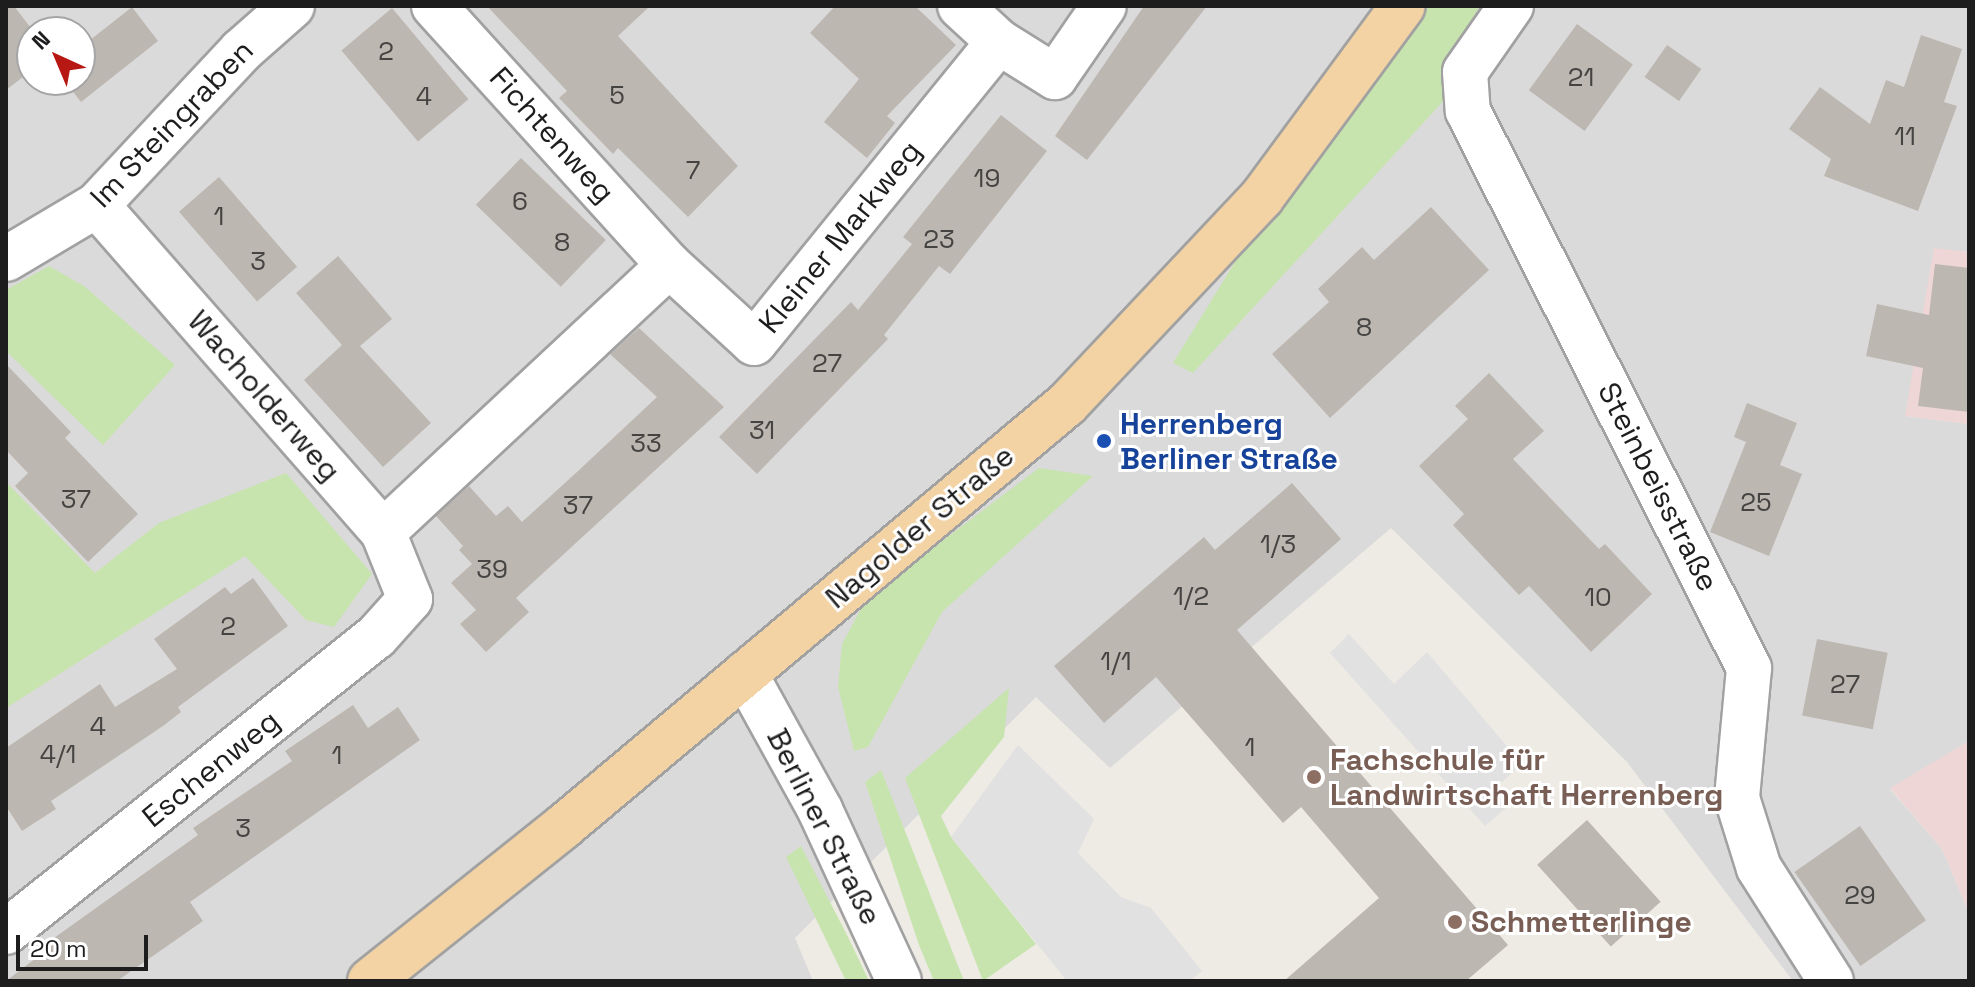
<!DOCTYPE html>
<html>
<head>
<meta charset="utf-8">
<style>
  body { margin:0 }
  #map { position:relative; width:1975px; height:987px; overflow:hidden; background:#edebe4; font-family:"Space Grotesk",sans-serif }
  div>[style] { position:absolute }
  [style*='--x'] { left:calc(var(--x)*1px); top:calc(var(--y)*1px); width:calc(var(--w)*1px); rotate:calc(var(--a)*1deg) }
  .residential>* { inset:0; background:#dbdada }
  .commercial>* { inset:0; background:#edd6d5 }
  .grass>* { inset:0; background:#c7e3ae }
  .parking>* { inset:0; background:#e1e1e1 }
  .building>* { inset:0; background:#bdb7b1; transform-origin:0 0 }
  .roads { filter:drop-shadow(2px 0 #a1a1a1) drop-shadow(-2px 0 #a1a1a1) drop-shadow(0 2px #a1a1a1) drop-shadow(0 -2px #a1a1a1) }
  .minor>* { height:44px; margin:-22px; padding:0 22px; transform-origin:22px; border-radius:22px; background:#fff }
  .major>* { height:44px; margin:-22px; padding:0 22px; transform-origin:22px; border-radius:22px; background:#f3d3a4 }
  .dots>* { width:22px; height:22px; translate:-50% -50%; box-sizing:border-box; border:4px solid #fff; border-radius:50% }
  span { translate:-50% -50%; white-space:nowrap; text-align:center; line-height:1.15; -webkit-text-stroke:6px #fff; paint-order:stroke }
  .number-label { font-size:26px; color:#454442 }
  .number-label span { -webkit-text-stroke-width:0 }
  .street-label { font-size:30px; color:#1d1d1d }
  .transit-label { font-size:30px; color:#164399; font-weight:700 }
  .left { translate:0 -50%; text-align:left }
  .education-label { font-size:30px; color:#785e54; font-weight:700 }
  .frame { position:absolute; inset:0; border:8px solid #1d1d1d; pointer-events:none }
  .north { position:absolute; left:16px; top:16px; width:80px; height:80px; box-sizing:border-box; background:#fff; border:2px solid #a5a5a5; border-radius:50%; rotate:316deg; font-size:22px; font-weight:700; line-height:32px; text-align:center; color:#1d1d1d }
  .north::after { content:''; display:block; margin:auto; width:28px; height:36px; background:#b81813; clip-path:polygon(50% 0,100% 100%,50% 72%,0 100%) }
  .scale { position:absolute; left:16px; top:935px; width:132px; height:36px; box-sizing:border-box; border:4px solid #1d1d1d; border-top:0; padding-left:10px; font-size:24px; line-height:28px; white-space:nowrap; color:#1d1d1d; -webkit-text-stroke:6px #fff; paint-order:stroke }
</style>
</head>
<body>
<div id="map">
  <div class="residential">
    <div style="clip-path:polygon(evenodd,6px 6px,1969px 6px,1969px 252px,1934px 249px,1906px 416px,1969px 424px,1969px 741px,1890px 789px,1942px 849px,1969px 913px,1969px 981px,1793px 981px,1627px 762px,1391px 528px,1110px 768px,1036px 697px,795px 938px,813px 981px,6px 981px,6px 6px,32px 32px,80px 32px,80px 80px,32px 80px,32px 32px)"></div>
  </div>
  <div class="commercial">
    <div style="clip-path:polygon(1934px 248px,1969px 252px,1969px 424px,1905px 416px)"></div>
    <div style="clip-path:polygon(1969px 741px,1969px 913px,1942px 849px,1890px 788px)"></div>
  </div>
  <div class="grass">
    <div style="clip-path:polygon(1428px 6px,1480px 6px,1444px 65px,1448px 96px,1193px 373px,1173px 363px,1246px 244px)"></div>
    <div style="clip-path:polygon(49px 266px,84px 286px,175px 365px,103px 445px,6px 351px,6px 290px)"></div>
    <div style="clip-path:polygon(1039px 468px,1093px 476px,942px 612px,868px 747px,854px 751px,838px 687px,842px 644px,862px 607px,880px 588px)"></div>
    <div style="clip-path:polygon(286px 473px,372px 574px,334px 627px,306px 620px,245px 556px,6px 708px,6px 482px,95px 573px,159px 523px)"></div>
    <div style="clip-path:polygon(1009px 688px,1004px 737px,941px 816px,951px 837px,1036px 944px,983px 981px,905px 778px)"></div>
    <div style="clip-path:polygon(881px 770px,964px 981px,934px 981px,919px 945px,865px 782px)"></div>
    <div style="clip-path:polygon(801px 846px,848px 937px,869px 981px,846px 981px,786px 857px)"></div>
  </div>
  <div class="parking">
    <div style="clip-path:polygon(1349px 634px,1394px 684px,1427px 652px,1522px 764px,1493px 790px,1506px 808px,1485px 826px,1330px 653px)"></div>
    <div style="clip-path:polygon(1018px 745px,1094px 819px,1078px 853px,1121px 897px,1151px 908px,1202px 971px,1189px 981px,1067px 981px,951px 837px)"></div>
  </div>
  <div class="building">
    <div style="clip-path:polygon(6px 6px,14px 6px,34px 32px,32px 70px,6px 90px)"></div>
    <div style="clip-path:polygon(487px 6px,650px 6px,618px 36px,738px 166px,688px 217px,618px 148px,613px 154px,559px 98px,567px 91px)"></div>
    <div style="clip-path:polygon(835px 6px,915px 6px,956px 45px,887px 116px,895px 123px,867px 158px,824px 122px,859px 79px,810px 33px)"></div>
    <div style="clip-path:polygon(1144px 6px,1207px 6px,1087px 160px,1055px 136px)"></div>
    <div style="clip-path:polygon(132px 7px,158px 41px,81px 102px,64px 80px,80px 80px,80px 48px)"></div>
    <div style="left:392px;top:8px;width:119px;height:66px;rotate:50deg"></div>
    <div style="left:1577px;top:24px;width:69px;height:82px;rotate:36deg"></div>
    <div style="clip-path:polygon(1921px 35px,1962px 49px,1944px 102px,1957px 106px,1918px 211px,1824px 176px,1831px 159px,1789px 129px,1820px 87px,1870px 124px,1886px 80px,1904px 87px)"></div>
    <div style="left:1667px;top:45px;width:42px;height:39px;rotate:35deg"></div>
    <div style="clip-path:polygon(1001px 115px,1047px 151px,950px 274px,939px 266px,884px 335px,888px 339px,757px 474px,719px 437px,851px 302px,858px 310px,912px 244px,903px 237px)"></div>
    <div style="left:521px;top:158px;width:118px;height:65px;rotate:44deg"></div>
    <div style="left:219px;top:177px;width:119px;height:53px;rotate:49deg"></div>
    <div style="clip-path:polygon(1431px 207px,1489px 270px,1330px 418px,1272px 354px,1329px 302px,1318px 289px,1362px 247px,1374px 260px)"></div>
    <div style="clip-path:polygon(338px 256px,392px 319px,360px 346px,431px 423px,383px 467px,304px 380px,342px 345px,296px 293px)"></div>
    <div style="clip-path:polygon(1935px 264px,1969px 268px,1969px 412px,1918px 406px,1923px 368px,1866px 356px,1877px 304px,1929px 315px)"></div>
    <div style="clip-path:polygon(639px 328px,724px 407px,516px 598px,529px 612px,486px 652px,460px 624px,476px 610px,451px 583px,472px 564px,459px 550px,463px 546px,436px 516px,469px 486px,496px 516px,508px 506px,522px 522px,577px 472px,657px 397px,610px 354px)"></div>
    <div style="clip-path:polygon(6px 364px,71px 432px,65px 438px,138px 514px,88px 562px,15px 486px,28px 473px,6px 450px)"></div>
    <div style="clip-path:polygon(1489px 373px,1544px 431px,1513px 459px,1599px 549px,1605px 544px,1652px 594px,1591px 652px,1529px 586px,1519px 595px,1453px 525px,1464px 514px,1419px 466px,1468px 419px,1455px 406px)"></div>
    <div style="clip-path:polygon(1747px 403px,1797px 423px,1780px 465px,1802px 474px,1769px 556px,1710px 532px,1746px 442px,1734px 437px)"></div>
    <div style="clip-path:polygon(1292px 483px,1341px 539px,1237px 630px,1508px 945px,1466px 981px,1284px 981px,1379px 898px,1301px 807px,1283px 823px,1156px 677px,1104px 723px,1054px 666px,1204px 537px,1215px 550px)"></div>
    <div style="clip-path:polygon(253px 578px,288px 626px,178px 707px,181px 712px,163px 726px,51px 801px,56px 809px,22px 831px,6px 806px,6px 748px,100px 684px,115px 707px,177px 669px,154px 639px,225px 587px,231px 594px)"></div>
    <div style="left:1817px;top:639px;width:72px;height:78px;rotate:11deg"></div>
    <div style="clip-path:polygon(353px 705px,368px 728px,398px 707px,420px 740px,190px 902px,203px 921px,117px 981px,6px 981px,57px 942px,54px 938px,198px 835px,193px 828px,292px 761px,285px 751px)"></div>
    <div style="left:1587px;top:820px;width:110px;height:67px;rotate:48deg"></div>
    <div style="left:1860px;top:826px;width:115px;height:80px;rotate:55deg"></div>
  </div>
  <div class="roads">
    <div class="minor">
      <div style="--x:434;--y:6;--w:350;--a:47.8"></div>
      <div style="--x:960;--y:6;--w:53;--a:42.7"></div>
      <div style="--x:1511;--y:6;--w:80;--a:124.9"></div>
      <div style="--x:1465;--y:72;--w:39;--a:86"></div>
      <div style="--x:1468;--y:111;--w:624;--a:63.23"></div>
      <div style="--x:1749;--y:668;--w:131;--a:95.3"></div>
      <div style="--x:1737;--y:798;--w:73;--a:72.6"></div>
      <div style="--x:1759;--y:868;--w:134;--a:57.5"></div>
      <div style="--x:6;--y:259;--w:106;--a:-30.7"></div>
      <div style="--x:97;--y:205;--w:211;--a:-46.9"></div>
      <div style="--x:241;--y:51;--w:68;--a:-41.4"></div>
      <div style="--x:383;--y:532;--w:391;--a:-43"></div>
      <div style="--x:669;--y:265;--w:115;--a:42.5"></div>
      <div style="--x:754;--y:343;--w:388;--a:-50.9"></div>
      <div style="--x:999;--y:42;--w:66;--a:32"></div>
      <div style="--x:1055;--y:77;--w:86;--a:-55.4"></div>
      <div style="--x:745;--y:674;--w:155;--a:61.1"></div>
      <div style="--x:820;--y:810;--w:188;--a:65.2"></div>
      <div style="--x:6;--y:932;--w:473;--a:-38.6"></div>
      <div style="--x:376;--y:637;--w:51;--a:-48.2"></div>
      <div style="--x:410;--y:599;--w:72;--a:-111.9"></div>
      <div style="--x:383;--y:532;--w:434;--a:-131.2"></div>
    </div>
    <div class="major">
      <div style="--x:370;--y:981;--w:248;--a:-38.6"></div>
      <div style="--x:564;--y:826;--w:657;--a:-40"></div>
      <div style="--x:1067;--y:404;--w:284;--a:-46.7"></div>
      <div style="--x:1262;--y:197;--w:237;--a:-53.6"></div>
    </div>
  </div>
  <div class="dots">
    <div style="left:1104px;top:441px;background:#1a4fb4"></div>
    <div style="left:1314px;top:777px;background:#8d6e63"></div>
    <div style="left:1455px;top:922px;background:#8d6e63"></div>
  </div>
  <div class="number-label">
    <span style="left:386px;top:52px">2</span>
    <span style="left:1581px;top:78px">21</span>
    <span style="left:617px;top:96px">5</span>
    <span style="left:424px;top:97px">4</span>
    <span style="left:1905px;top:137px">11</span>
    <span style="left:693px;top:171px">7</span>
    <span style="left:987px;top:179px">19</span>
    <span style="left:520px;top:202px">6</span>
    <span style="left:219px;top:217px">1</span>
    <span style="left:939px;top:240px">23</span>
    <span style="left:562px;top:243px">8</span>
    <span style="left:258px;top:262px">3</span>
    <span style="left:1364px;top:328px">8</span>
    <span style="left:827px;top:364px">27</span>
    <span style="left:762px;top:431px">31</span>
    <span style="left:646px;top:444px">33</span>
    <span style="left:76px;top:500px">37</span>
    <span style="left:1756px;top:503px">25</span>
    <span style="left:578px;top:506px">37</span>
    <span style="left:1278px;top:545px">1/3</span>
    <span style="left:492px;top:570px">39</span>
    <span style="left:1191px;top:597px">1/2</span>
    <span style="left:1598px;top:598px">10</span>
    <span style="left:228px;top:627px">2</span>
    <span style="left:1116px;top:662px">1/1</span>
    <span style="left:1845px;top:685px">27</span>
    <span style="left:98px;top:727px">4</span>
    <span style="left:1250px;top:748px">1</span>
    <span style="left:58px;top:755px">4/1</span>
    <span style="left:337px;top:756px">1</span>
    <span style="left:243px;top:829px">3</span>
    <span style="left:1860px;top:896px">29</span>
  </div>
  <div class="street-label">
    <span style="left:172px;top:124px;rotate:-46deg">Im Steingraben</span>
    <span style="left:552px;top:135px;rotate:48deg">Fichtenweg</span>
    <span style="left:840px;top:237px;rotate:-51deg">Kleiner Markweg</span>
    <span style="left:264px;top:396px;rotate:49deg">Wacholderweg</span>
    <span style="left:1658px;top:487px;rotate:63deg">Steinbeisstraße</span>
    <span style="left:920px;top:527px;rotate:-40deg">Nagolder Straße</span>
    <span style="left:211px;top:769px;rotate:-39deg">Eschenweg</span>
    <span style="left:824px;top:827px;rotate:63deg">Berliner Straße</span>
  </div>
  <div class="transit-label">
    <span class="left" style="left:1120px;top:441px">Herrenberg<br>Berliner Straße</span>
  </div>
  <div class="education-label">
    <span class="left" style="left:1330px;top:777px">Fachschule für<br>Landwirtschaft Herrenberg</span>
    <span class="left" style="left:1471px;top:922px">Schmetterlinge</span>
  </div>
  <div class="frame"></div>
  <div class="north">N</div>
  <div class="scale">20 m</div>
</div>
</body>
</html>
